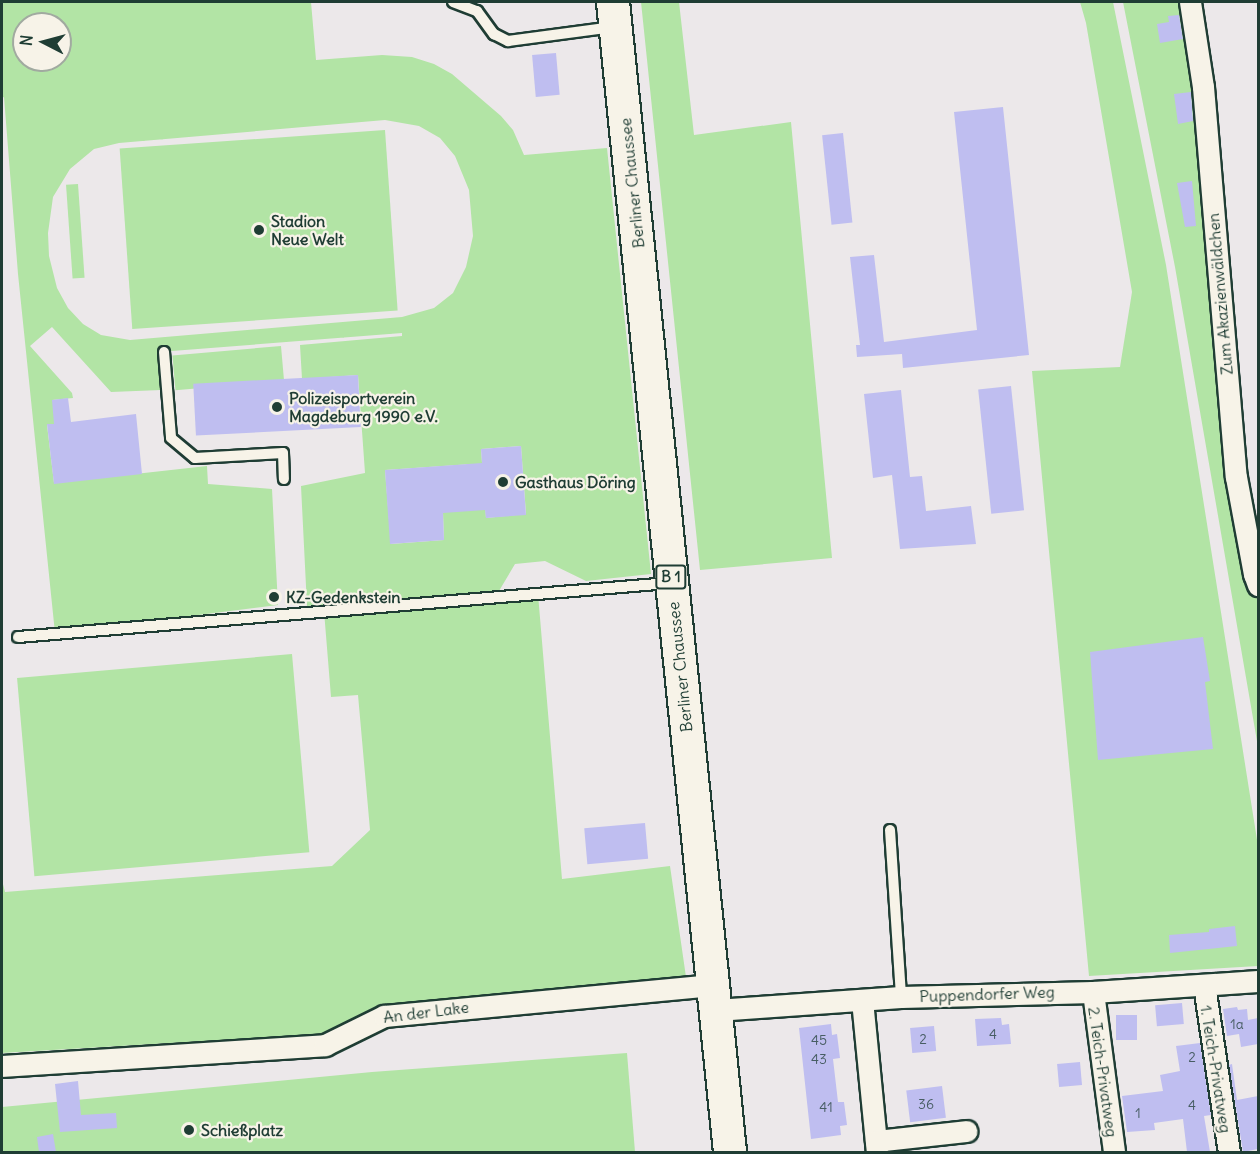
<!DOCTYPE html>
<html>
<head>
<meta charset="utf-8">
<style>
  body { margin:0 }
  #map { position:relative; width:1260px; height:1154px; overflow:hidden; background:#ece8ea; font-family:Delius,sans-serif }
  div>[style] { position:absolute }
  [style*='--x'] { left:calc(var(--x)*1px); top:calc(var(--y)*1px); width:calc(var(--w)*1px); rotate:calc(var(--a)*1deg) }
  .green>* { inset:0; background:#b2e4a5; transform-origin:0 0 }
  .building>* { inset:0; background:#bfbef0; transform-origin:0 0 }
  .roads { filter:drop-shadow(2px 0 #1f3d34) drop-shadow(-2px 0 #1f3d34) drop-shadow(0 2px #1f3d34) drop-shadow(0 -2px #1f3d34) }
  .lane>* { height:10px; margin:-5px; padding:0 5px; transform-origin:5px; border-radius:5px; background:#f7f3e8 }
  .street>* { height:21px; margin:-10.5px; padding:0 10.5px; transform-origin:10.5px; border-radius:10.5px; background:#f7f3e8 }
  .primary>* { height:32px; margin:-16px; padding:0 16px; transform-origin:16px; border-radius:16px; background:#f7f3e8 }
  .dots>* { width:16px; height:16px; translate:-50% -50%; box-sizing:border-box; border:3px solid #f7f3e8; border-radius:50% }
  span { translate:-50% -50%; white-space:nowrap; text-align:center; line-height:1.15; -webkit-text-stroke:4.5px #f7f3e8; paint-order:stroke }
  .number-label { font-size:14px; color:#475d63 }
  .number-label span { -webkit-text-stroke-width:0 }
  .shield-label span { padding:2px 4px; background:#f7f3e8; border:2px solid; border-radius:4px; -webkit-text-stroke-width:0 }
  .shield-label { font-size:15px; color:#1f3d34; font-weight:700 }
  .street-label { font-size:16px; color:#1f3d34 }
  .poi-label { font-size:16px; color:#1f3d34; font-weight:700 }
  .left { translate:0 -50%; text-align:left }
  .frame { position:absolute; inset:0; border:3px solid #1f3d34; pointer-events:none }
  .north { position:absolute; left:12px; top:12px; width:60px; height:60px; box-sizing:border-box; background:#f7f3e8; border:2px solid #a1aaa0; border-radius:50%; rotate:276deg; font-size:16px; font-weight:700; line-height:24px; text-align:center; color:#1f3d34 }
  .north::after { content:''; display:block; margin:auto; width:21px; height:27px; background:#1f3d34; clip-path:polygon(50% 0,100% 100%,50% 72%,0 100%) }
</style>
</head>
<body>
<div id="map">
  <div class="green">
    <div style="clip-path:polygon(evenodd,2px 2px,311px 2px,316px 60px,382px 55px,412px 57px,434px 64px,452px 74px,501px 116px,513px 130px,524px 155px,607px 148px,651px 574px,586px 581px,545px 561px,515px 564px,496px 596px,538px 594px,562px 879px,670px 866px,687px 984px,325px 1034px,2px 1053px,2px 880px,5px 892px,332px 866px,370px 830px,358px 695px,331px 697px,324px 611px,471px 598px,307px 606px,301px 486px,365px 473px,358px 375px,302px 379px,300px 345px,402px 336px,402px 333px,159px 352px,161px 390px,111px 392px,52px 327px,30px 346px,72px 393px,73px 398px,52px 400px,71px 422px,47px 425px,54px 483px,207px 466px,208px 484px,272px 489px,278px 605px,55px 633px,18px 274px,4px 97px,2px 98px,2px 2px,24px 24px,60px 24px,60px 60px,24px 60px,24px 24px,2px 2px,385px 120px,419px 126px,440px 138px,455px 156px,469px 190px,473px 236px,466px 267px,453px 293px,434px 308px,402px 317px,130px 340px,101px 335px,83px 324px,68px 308px,57px 288px,49px 256px,48px 233px,53px 197px,70px 169px,94px 149px,119px 143px,385px 120px,2px 2px,521px 446px,526px 514px,486px 518px,481px 449px,521px 446px,2px 2px,472px 464px,443px 513px,444px 540px,391px 544px,385px 470px,472px 464px)"></div>
    <div style="clip-path:polygon(641px 2px,679px 2px,694px 135px,791px 122px,832px 558px,700px 570px)"></div>
    <div style="clip-path:polygon(1080px 2px,1113px 2px,1166px 265px,1258px 846px,1258px 966px,1089px 976px,1032px 371px,1120px 367px,1132px 292px,1086px 23px)"></div>
    <div style="clip-path:polygon(1123px 2px,1190px 2px,1236px 477px,1258px 520px,1258px 747px,1175px 267px)"></div>
    <div style="left:385px;top:130px;width:181px;height:266px;rotate:86deg"></div>
    <div style="left:78px;top:184px;width:94px;height:12px;rotate:86deg"></div>
    <div style="left:281px;top:346px;width:35px;height:109px;rotate:85deg"></div>
    <div style="left:292px;top:654px;width:199px;height:276px;rotate:85deg"></div>
    <div style="clip-path:polygon(627px 1053px,635px 1152px,2px 1152px,2px 1107px,372px 1072px)"></div>
  </div>
  <div class="building">
    <div style="clip-path:polygon(1179px 15px,1183px 39px,1160px 43px,1157px 24px,1169px 22px,1168px 16px)"></div>
    <div style="left:556px;top:53px;width:42px;height:24px;rotate:85deg"></div>
    <div style="clip-path:polygon(1191px 92px,1193px 121px,1178px 124px,1174px 94px)"></div>
    <div style="clip-path:polygon(1003px 107px,1029px 355px,903px 368px,902px 354px,857px 357px,856px 345px,860px 345px,850px 257px,874px 255px,884px 342px,977px 330px,954px 112px)"></div>
    <div style="left:843px;top:133px;width:90px;height:21px;rotate:84deg"></div>
    <div style="clip-path:polygon(1192px 181px,1196px 226px,1185px 227px,1177px 183px)"></div>
    <div style="left:358px;top:375px;width:52px;height:165px;rotate:87deg"></div>
    <div style="left:1011px;top:386px;width:125px;height:33px;rotate:84deg"></div>
    <div style="clip-path:polygon(901px 390px,910px 477px,922px 476px,926px 511px,971px 506px,976px 544px,900px 549px,892px 475px,873px 478px,864px 394px)"></div>
    <div style="clip-path:polygon(68px 398px,71px 422px,136px 414px,142px 474px,54px 484px,47px 424px,54px 424px,52px 400px)"></div>
    <div style="clip-path:polygon(521px 446px,526px 515px,486px 518px,485px 510px,443px 513px,444px 540px,390px 544px,385px 470px,482px 463px,481px 449px)"></div>
    <div style="clip-path:polygon(1203px 637px,1210px 681px,1205px 682px,1213px 749px,1098px 760px,1090px 652px)"></div>
    <div style="left:645px;top:823px;width:36px;height:61px;rotate:85deg"></div>
    <div style="clip-path:polygon(1235px 926px,1237px 946px,1170px 953px,1169px 935px,1209px 932px,1209px 929px)"></div>
    <div style="left:1182px;top:1003px;width:21px;height:27px;rotate:85deg"></div>
    <div style="clip-path:polygon(1237px 1007px,1238px 1010px,1247px 1009px,1248px 1020px,1258px 1018px,1258px 1044px,1241px 1047px,1239px 1034px,1227px 1036px,1223px 1009px)"></div>
    <div style="left:1116px;top:1015px;width:21px;height:25px"></div>
    <div style="clip-path:polygon(1001px 1018px,1002px 1025px,1009px 1024px,1011px 1044px,977px 1046px,975px 1019px)"></div>
    <div style="clip-path:polygon(831px 1024px,832px 1035px,837px 1034px,840px 1058px,833px 1059px,838px 1102px,844px 1102px,847px 1125px,840px 1126px,841px 1135px,811px 1139px,799px 1028px)"></div>
    <div style="left:934px;top:1026px;width:25px;height:24px;rotate:85deg"></div>
    <div style="clip-path:polygon(1200px 1043px,1211px 1115px,1204px 1116px,1210px 1152px,1187px 1152px,1183px 1119px,1154px 1123px,1155px 1130px,1127px 1132px,1122px 1096px,1163px 1091px,1160px 1075px,1180px 1071px,1176px 1046px)"></div>
    <div style="left:1080px;top:1062px;width:23px;height:23px;rotate:85deg"></div>
    <div style="clip-path:polygon(1232px 1064px,1237px 1100px,1258px 1096px,1258px 1149px,1243px 1152px,1229px 1065px)"></div>
    <div style="clip-path:polygon(78px 1081px,81px 1115px,116px 1113px,117px 1128px,60px 1132px,55px 1084px)"></div>
    <div style="left:942px;top:1086px;width:32px;height:36px;rotate:83deg"></div>
    <div style="clip-path:polygon(53px 1134px,56px 1152px,39px 1152px,37px 1137px)"></div>
  </div>
  <div class="roads">
    <div class="lane">
      <div style="--x:453;--y:2;--w:26;--a:21"></div>
      <div style="--x:477;--y:11;--w:29;--a:54"></div>
      <div style="--x:494;--y:34;--w:16;--a:27"></div>
      <div style="--x:508;--y:41;--w:106;--a:-7.6"></div>
      <div style="--x:164;--y:352;--w:86;--a:85.3"></div>
      <div style="--x:171;--y:438;--w:31;--a:40"></div>
      <div style="--x:195;--y:458;--w:88;--a:-3.3"></div>
      <div style="--x:283;--y:453;--w:26;--a:88"></div>
      <div style="--x:18;--y:637;--w:653;--a:-4.74"></div>
      <div style="--x:890;--y:830;--w:167;--a:86.2"></div>
    </div>
    <div class="street">
      <div style="--x:1190;--y:2;--w:86;--a:81.3"></div>
      <div style="--x:1203;--y:87;--w:391;--a:85.2"></div>
      <div style="--x:1236;--y:477;--w:99;--a:79.5"></div>
      <div style="--x:1254;--y:574;--w:12;--a:70"></div>
      <div style="--x:1204;--y:985;--w:169;--a:81.5"></div>
      <div style="--x:1093;--y:992;--w:161;--a:82.5"></div>
      <div style="--x:862;--y:1000;--w:153;--a:84.4"></div>
      <div style="--x:716;--y:1010;--w:185;--a:-4"></div>
      <div style="--x:901;--y:997;--w:192;--a:-1.5"></div>
      <div style="--x:1093;--y:992;--w:165;--a:-3.8"></div>
      <div style="--x:2;--y:1066;--w:324;--a:-3.7"></div>
      <div style="--x:325;--y:1045;--w:66;--a:-26.2"></div>
      <div style="--x:384;--y:1016;--w:330;--a:-5.4"></div>
      <div style="--x:876;--y:1141;--w:91;--a:-6.3"></div>
    </div>
    <div class="primary">
      <div style="--x:613;--y:2;--w:1156;--a:84.19"></div>
    </div>
  </div>
  <div class="dots">
    <div style="left:259px;top:230px;background:#1f3d34"></div>
    <div style="left:277px;top:407px;background:#1f3d34"></div>
    <div style="left:503px;top:482px;background:#1f3d34"></div>
    <div style="left:274px;top:597px;background:#1f3d34"></div>
    <div style="left:189px;top:1130px;background:#1f3d34"></div>
  </div>
  <div class="number-label">
    <span style="left:1237px;top:1024px">1a</span>
    <span style="left:993px;top:1034px">4</span>
    <span style="left:923px;top:1039px">2</span>
    <span style="left:819px;top:1040px">45</span>
    <span style="left:1192px;top:1057px">2</span>
    <span style="left:819px;top:1059px">43</span>
    <span style="left:926px;top:1104px">36</span>
    <span style="left:1192px;top:1105px">4</span>
    <span style="left:826px;top:1107px">41</span>
    <span style="left:1138px;top:1113px">1</span>
  </div>
  <div class="shield-label">
    <span style="left:671px;top:577px">B 1</span>
  </div>
  <div class="street-label">
    <span style="left:632px;top:183px;rotate:-96deg">Berliner Chaussee</span>
    <span style="left:1220px;top:294px;rotate:-95deg">Zum Akazienwäldchen</span>
    <span style="left:680px;top:667px;rotate:-96deg">Berliner Chaussee</span>
    <span style="left:987px;top:994px;rotate:-2deg">Puppendorfer Weg</span>
    <span style="left:426px;top:1012px;rotate:-7deg">An der Lake</span>
    <span style="left:1216px;top:1069px;rotate:81deg">1. Teich-Privatweg</span>
    <span style="left:1103px;top:1072px;rotate:82deg">2. Teich-Privatweg</span>
  </div>
  <div class="poi-label">
    <span class="left" style="left:271px;top:230px">Stadion<br>Neue Welt</span>
    <span class="left" style="left:289px;top:407px">Polizeisportverein<br>Magdeburg 1990 e.V.</span>
    <span class="left" style="left:515px;top:482px">Gasthaus Döring</span>
    <span class="left" style="left:286px;top:597px">KZ-Gedenkstein</span>
    <span class="left" style="left:201px;top:1130px">Schießplatz</span>
  </div>
  <div class="frame"></div>
  <div class="north">N</div>
</div>
</body>
</html>
